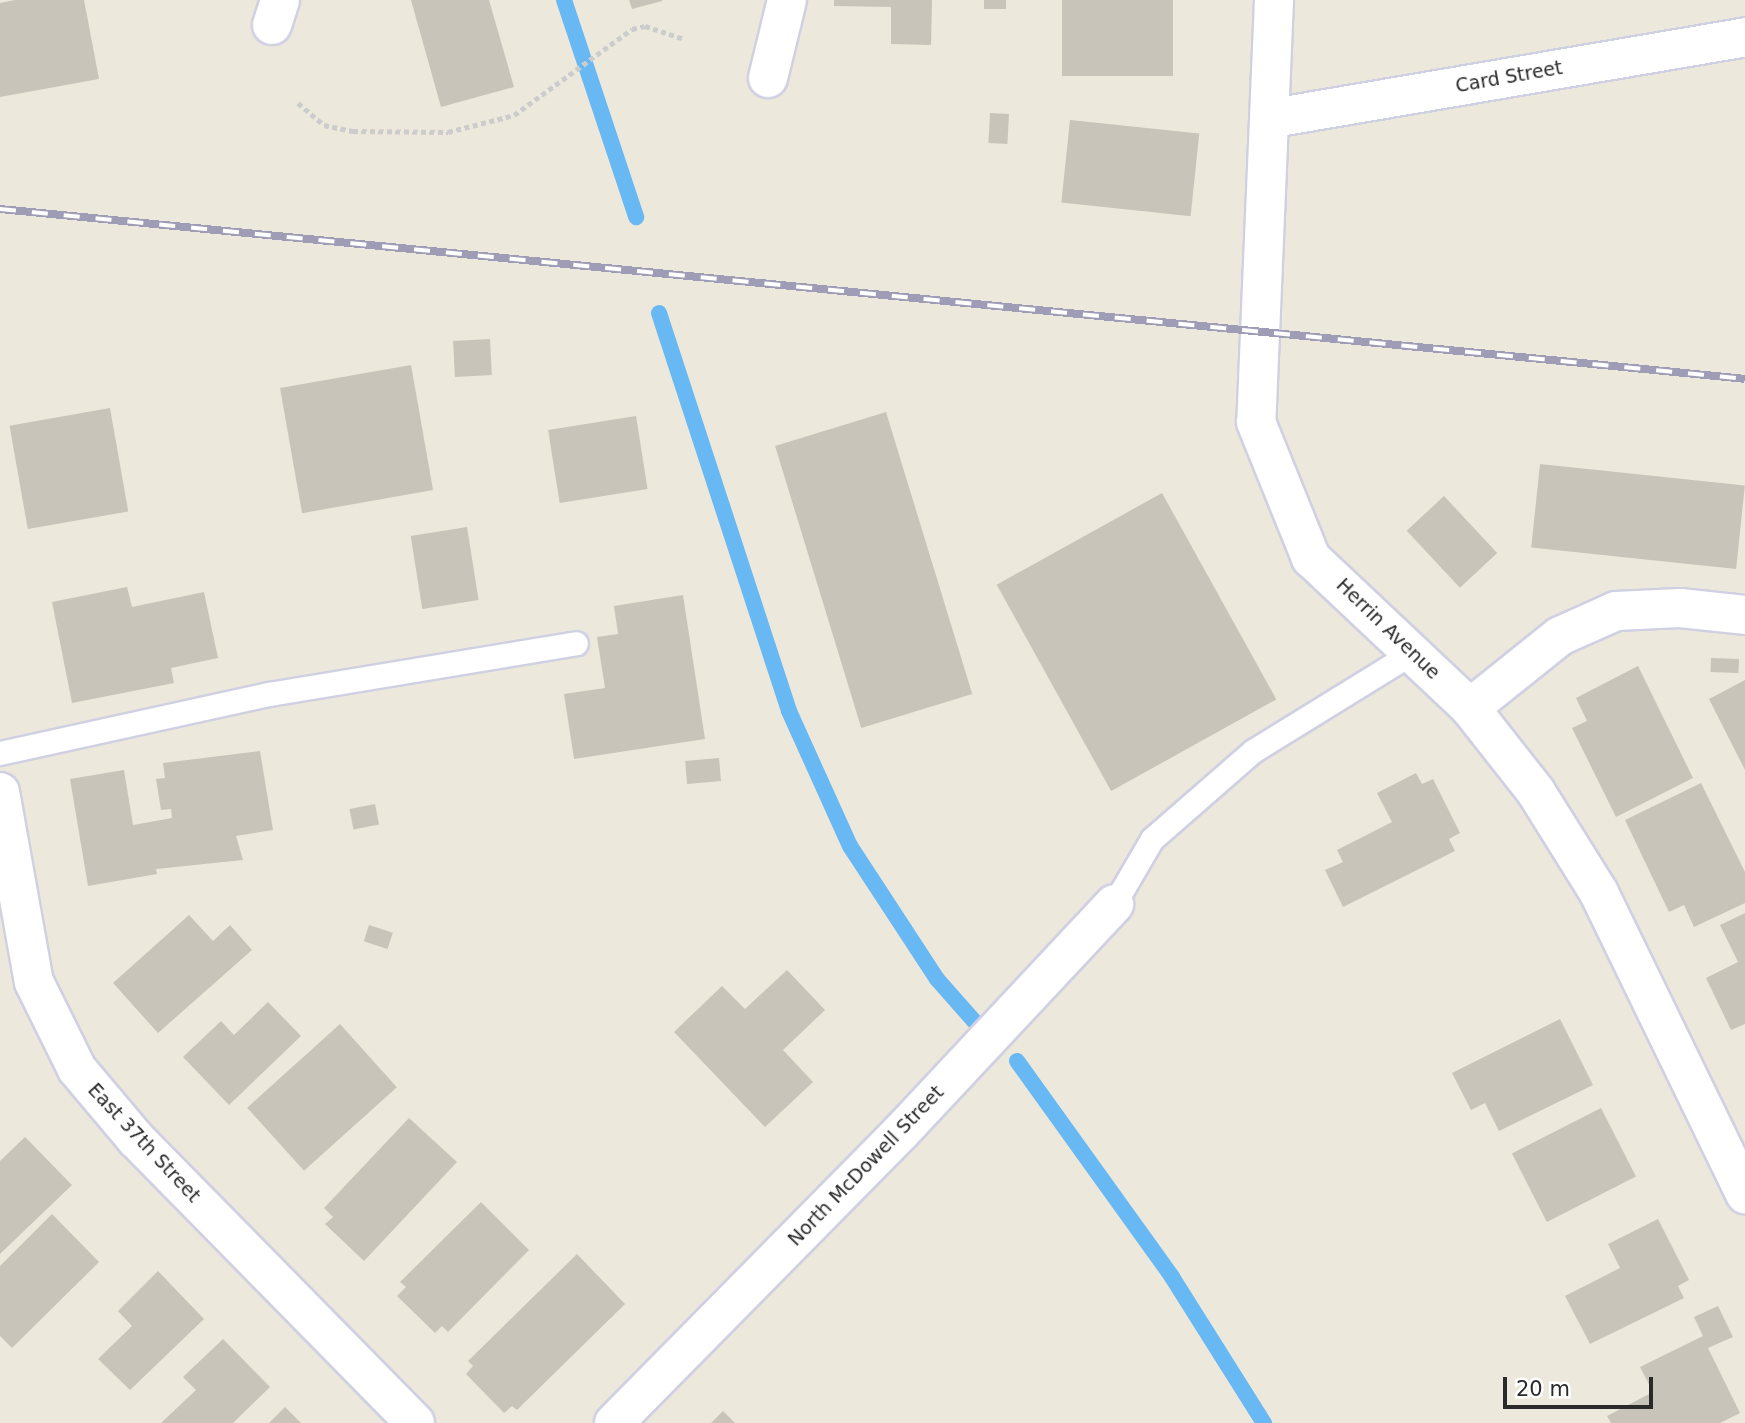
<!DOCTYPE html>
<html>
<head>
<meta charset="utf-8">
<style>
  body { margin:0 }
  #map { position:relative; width:1745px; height:1423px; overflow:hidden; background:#ece8db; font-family:"DejaVu Sans",sans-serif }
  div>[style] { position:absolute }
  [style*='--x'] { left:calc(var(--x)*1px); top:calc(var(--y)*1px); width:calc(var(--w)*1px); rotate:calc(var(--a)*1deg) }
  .stream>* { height:16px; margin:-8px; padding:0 8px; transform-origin:8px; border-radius:8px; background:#68b8f4 }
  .building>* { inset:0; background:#c8c4ba; transform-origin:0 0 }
  .path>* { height:4.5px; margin-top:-2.25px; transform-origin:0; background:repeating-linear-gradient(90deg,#ccc 0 5px,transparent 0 8.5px) }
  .roads { filter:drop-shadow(2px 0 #d0d0e3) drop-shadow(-2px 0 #d0d0e3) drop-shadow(0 2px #d0d0e3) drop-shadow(0 -2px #d0d0e3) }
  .lane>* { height:23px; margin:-11.5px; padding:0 11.5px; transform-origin:11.5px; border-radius:11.5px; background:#fff }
  .street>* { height:38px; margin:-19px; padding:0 19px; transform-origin:19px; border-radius:19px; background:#fff }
  .rail>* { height:8px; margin-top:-4px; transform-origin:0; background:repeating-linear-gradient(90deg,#fff 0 16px,#9e9db5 0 32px); box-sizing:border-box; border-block:2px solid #9e9db5 }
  span { translate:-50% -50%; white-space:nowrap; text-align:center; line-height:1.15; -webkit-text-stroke:5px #fff; paint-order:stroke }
  .street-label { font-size:19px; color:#2a2a2a }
  .scale { position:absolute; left:1503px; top:1377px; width:150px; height:32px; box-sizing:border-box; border:4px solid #2a2a2a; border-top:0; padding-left:9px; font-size:21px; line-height:24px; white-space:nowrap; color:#2a2a2a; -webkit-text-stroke:5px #fff; paint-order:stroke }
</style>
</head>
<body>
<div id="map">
  <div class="stream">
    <div style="--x:564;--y:0;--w:229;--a:71.6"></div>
    <div style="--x:659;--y:313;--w:419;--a:71.9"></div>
    <div style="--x:789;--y:711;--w:148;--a:65.7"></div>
    <div style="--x:850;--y:846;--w:159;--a:56.8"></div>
    <div style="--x:937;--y:979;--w:56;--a:48.6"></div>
    <div style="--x:1017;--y:1061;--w:266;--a:54.3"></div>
    <div style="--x:1172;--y:1277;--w:173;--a:57.8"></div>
  </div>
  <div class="building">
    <div style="clip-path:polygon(15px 0,84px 0,99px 79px,0 97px,0 3px)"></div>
    <div style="clip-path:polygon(411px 0,489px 0,514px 87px,441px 107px)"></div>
    <div style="clip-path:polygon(629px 0,662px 0,662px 1px,632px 9px)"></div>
    <div style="clip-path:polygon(834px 0,932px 0,931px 45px,891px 44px,891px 7px,834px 6px)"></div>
    <div style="left:984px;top:0;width:22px;height:9px"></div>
    <div style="left:1062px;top:0;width:111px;height:76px"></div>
    <div style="left:990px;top:113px;width:19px;height:30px;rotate:3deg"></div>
    <div style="left:1070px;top:120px;width:130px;height:83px;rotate:6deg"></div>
    <div style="left:490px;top:339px;width:36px;height:37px;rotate:87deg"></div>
    <div style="left:411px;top:365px;width:127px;height:133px;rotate:80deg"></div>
    <div style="left:110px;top:408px;width:105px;height:102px;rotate:80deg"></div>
    <div style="left:886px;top:412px;width:295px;height:116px;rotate:73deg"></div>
    <div style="left:636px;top:416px;width:74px;height:89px;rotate:81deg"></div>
    <div style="left:1540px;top:464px;width:206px;height:84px;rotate:6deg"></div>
    <div style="left:1162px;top:493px;width:236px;height:189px;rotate:61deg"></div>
    <div style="left:1444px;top:496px;width:78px;height:51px;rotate:47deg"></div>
    <div style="left:467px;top:527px;width:74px;height:57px;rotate:81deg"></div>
    <div style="clip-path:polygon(127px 587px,132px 607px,204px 592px,218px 658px,171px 668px,174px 683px,72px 703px,52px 602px)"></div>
    <div style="clip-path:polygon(683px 595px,705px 739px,574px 759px,564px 694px,605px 688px,597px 637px,618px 634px,614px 606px)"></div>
    <div style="left:1711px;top:658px;width:28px;height:14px;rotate:2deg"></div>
    <div style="clip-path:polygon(1638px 666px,1693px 778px,1616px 817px,1572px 728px,1587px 721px,1576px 698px)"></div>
    <div style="clip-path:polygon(1745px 680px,1745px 770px,1709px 699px)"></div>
    <div style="clip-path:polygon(260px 751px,273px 830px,236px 836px,243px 860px,156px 869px,157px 874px,88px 886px,70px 779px,124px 770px,133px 825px,172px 818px,171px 809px,161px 810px,156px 779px,165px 778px,163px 763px)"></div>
    <div style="left:719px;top:758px;width:23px;height:34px;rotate:85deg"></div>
    <div style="clip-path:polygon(1416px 773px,1422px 784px,1433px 779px,1460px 833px,1449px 839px,1455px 851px,1343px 907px,1325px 870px,1343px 862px,1337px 850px,1392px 822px,1377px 793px)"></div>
    <div style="clip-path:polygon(1701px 783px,1745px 872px,1745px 903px,1694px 927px,1684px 905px,1669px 912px,1625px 820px)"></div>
    <div style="left:375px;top:804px;width:21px;height:26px;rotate:79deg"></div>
    <div style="clip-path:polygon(1745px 913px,1745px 1024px,1731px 1030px,1706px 978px,1738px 962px,1720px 925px)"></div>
    <div style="clip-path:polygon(189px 915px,213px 941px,230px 925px,252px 950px,158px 1033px,113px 983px)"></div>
    <div style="left:369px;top:925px;width:25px;height:17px;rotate:18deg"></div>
    <div style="clip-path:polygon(787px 970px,825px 1010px,783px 1050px,813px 1082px,765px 1127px,674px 1032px,722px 986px,745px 1009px)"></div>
    <div style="clip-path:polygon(268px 1002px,301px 1036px,229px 1105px,183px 1057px,221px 1021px,234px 1035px)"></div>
    <div style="clip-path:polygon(1560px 1019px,1593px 1085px,1499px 1131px,1485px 1103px,1471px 1110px,1452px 1073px)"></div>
    <div style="left:340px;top:1024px;width:85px;height:125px;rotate:48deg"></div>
    <div style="left:1601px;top:1108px;width:77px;height:100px;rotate:63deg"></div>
    <div style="clip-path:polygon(409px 1118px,457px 1162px,364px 1261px,325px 1224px,333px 1217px,324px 1208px)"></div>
    <div style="clip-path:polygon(25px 1137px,72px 1185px,0 1254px,0 1161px)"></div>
    <div style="clip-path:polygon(481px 1202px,529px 1250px,448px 1332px,442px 1326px,435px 1333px,397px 1296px,406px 1287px,400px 1282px)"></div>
    <div style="clip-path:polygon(52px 1214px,99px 1262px,12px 1348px,0 1336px,0 1266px)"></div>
    <div style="clip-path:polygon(1658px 1219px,1689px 1280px,1678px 1286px,1684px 1298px,1590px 1344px,1565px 1296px,1620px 1268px,1608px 1244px)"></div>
    <div style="clip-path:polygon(577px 1254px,625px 1304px,517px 1410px,512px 1406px,504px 1413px,466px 1374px,473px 1366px,468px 1361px)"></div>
    <div style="clip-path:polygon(158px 1271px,204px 1319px,130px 1390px,98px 1359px,132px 1326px,118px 1311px)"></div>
    <div style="clip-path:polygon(1718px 1306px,1733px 1337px,1708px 1348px,1740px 1413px,1720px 1423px,1611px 1423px,1607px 1416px,1653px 1392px,1640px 1367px,1703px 1336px,1694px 1317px)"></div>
    <div style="clip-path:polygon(223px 1339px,270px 1387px,233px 1423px,161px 1423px,196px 1390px,183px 1377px)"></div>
    <div style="clip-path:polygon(285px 1407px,301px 1423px,269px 1423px)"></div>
    <div style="clip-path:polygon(723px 1411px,735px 1423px,711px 1423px)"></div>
  </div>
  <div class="path">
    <div style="--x:298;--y:103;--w:34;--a:40"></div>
    <div style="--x:324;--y:125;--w:30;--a:12"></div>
    <div style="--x:353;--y:131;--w:95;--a:0.6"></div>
    <div style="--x:448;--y:132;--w:68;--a:-14.4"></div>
    <div style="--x:514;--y:115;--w:146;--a:-36.1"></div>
    <div style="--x:632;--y:29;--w:13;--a:-13"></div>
    <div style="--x:645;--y:26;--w:41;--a:18.4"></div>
  </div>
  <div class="roads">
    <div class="lane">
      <div style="--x:0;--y:753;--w:275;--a:-12.4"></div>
      <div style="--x:269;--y:694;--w:311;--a:-9.4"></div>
      <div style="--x:1114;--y:904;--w:75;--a:-59.7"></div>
      <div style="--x:1152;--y:839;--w:134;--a:-41.1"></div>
      <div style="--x:1253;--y:751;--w:188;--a:-31.7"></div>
    </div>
    <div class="street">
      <div style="--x:1274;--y:0;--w:422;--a:92.4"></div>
      <div style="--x:1256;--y:422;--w:147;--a:68"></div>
      <div style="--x:1311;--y:558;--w:219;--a:43.3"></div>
      <div style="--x:1470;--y:708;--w:107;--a:51.8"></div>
      <div style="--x:1536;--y:792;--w:119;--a:58"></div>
      <div style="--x:1599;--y:893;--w:335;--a:64.1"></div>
      <div style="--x:272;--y:25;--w:26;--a:-72"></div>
      <div style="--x:768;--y:78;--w:80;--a:-76.3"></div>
      <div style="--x:1273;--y:118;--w:479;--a:-9.7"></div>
      <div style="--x:1470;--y:708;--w:115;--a:-38.7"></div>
      <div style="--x:1560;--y:636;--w:61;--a:-24.1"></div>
      <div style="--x:1616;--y:611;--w:64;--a:-2.7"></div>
      <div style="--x:1680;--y:608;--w:65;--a:6.1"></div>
      <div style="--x:0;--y:792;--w:193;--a:79.9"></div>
      <div style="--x:34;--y:982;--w:97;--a:63.7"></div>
      <div style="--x:77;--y:1069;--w:92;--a:49.9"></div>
      <div style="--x:136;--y:1139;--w:398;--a:45.5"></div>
      <div style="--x:614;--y:1423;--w:409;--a:-45.4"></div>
      <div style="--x:901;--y:1132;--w:312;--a:-46.9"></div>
    </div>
  </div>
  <div class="rail">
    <div style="--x:0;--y:209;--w:1753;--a:5.56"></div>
  </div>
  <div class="street-label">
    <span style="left:1509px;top:77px;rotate:-10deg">Card Street</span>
    <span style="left:1388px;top:629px;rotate:44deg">Herrin Avenue</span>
    <span style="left:144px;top:1143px;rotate:47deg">East 37th Street</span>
    <span style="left:866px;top:1166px;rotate:-46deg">North McDowell Street</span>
  </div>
  <div class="scale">20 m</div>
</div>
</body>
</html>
